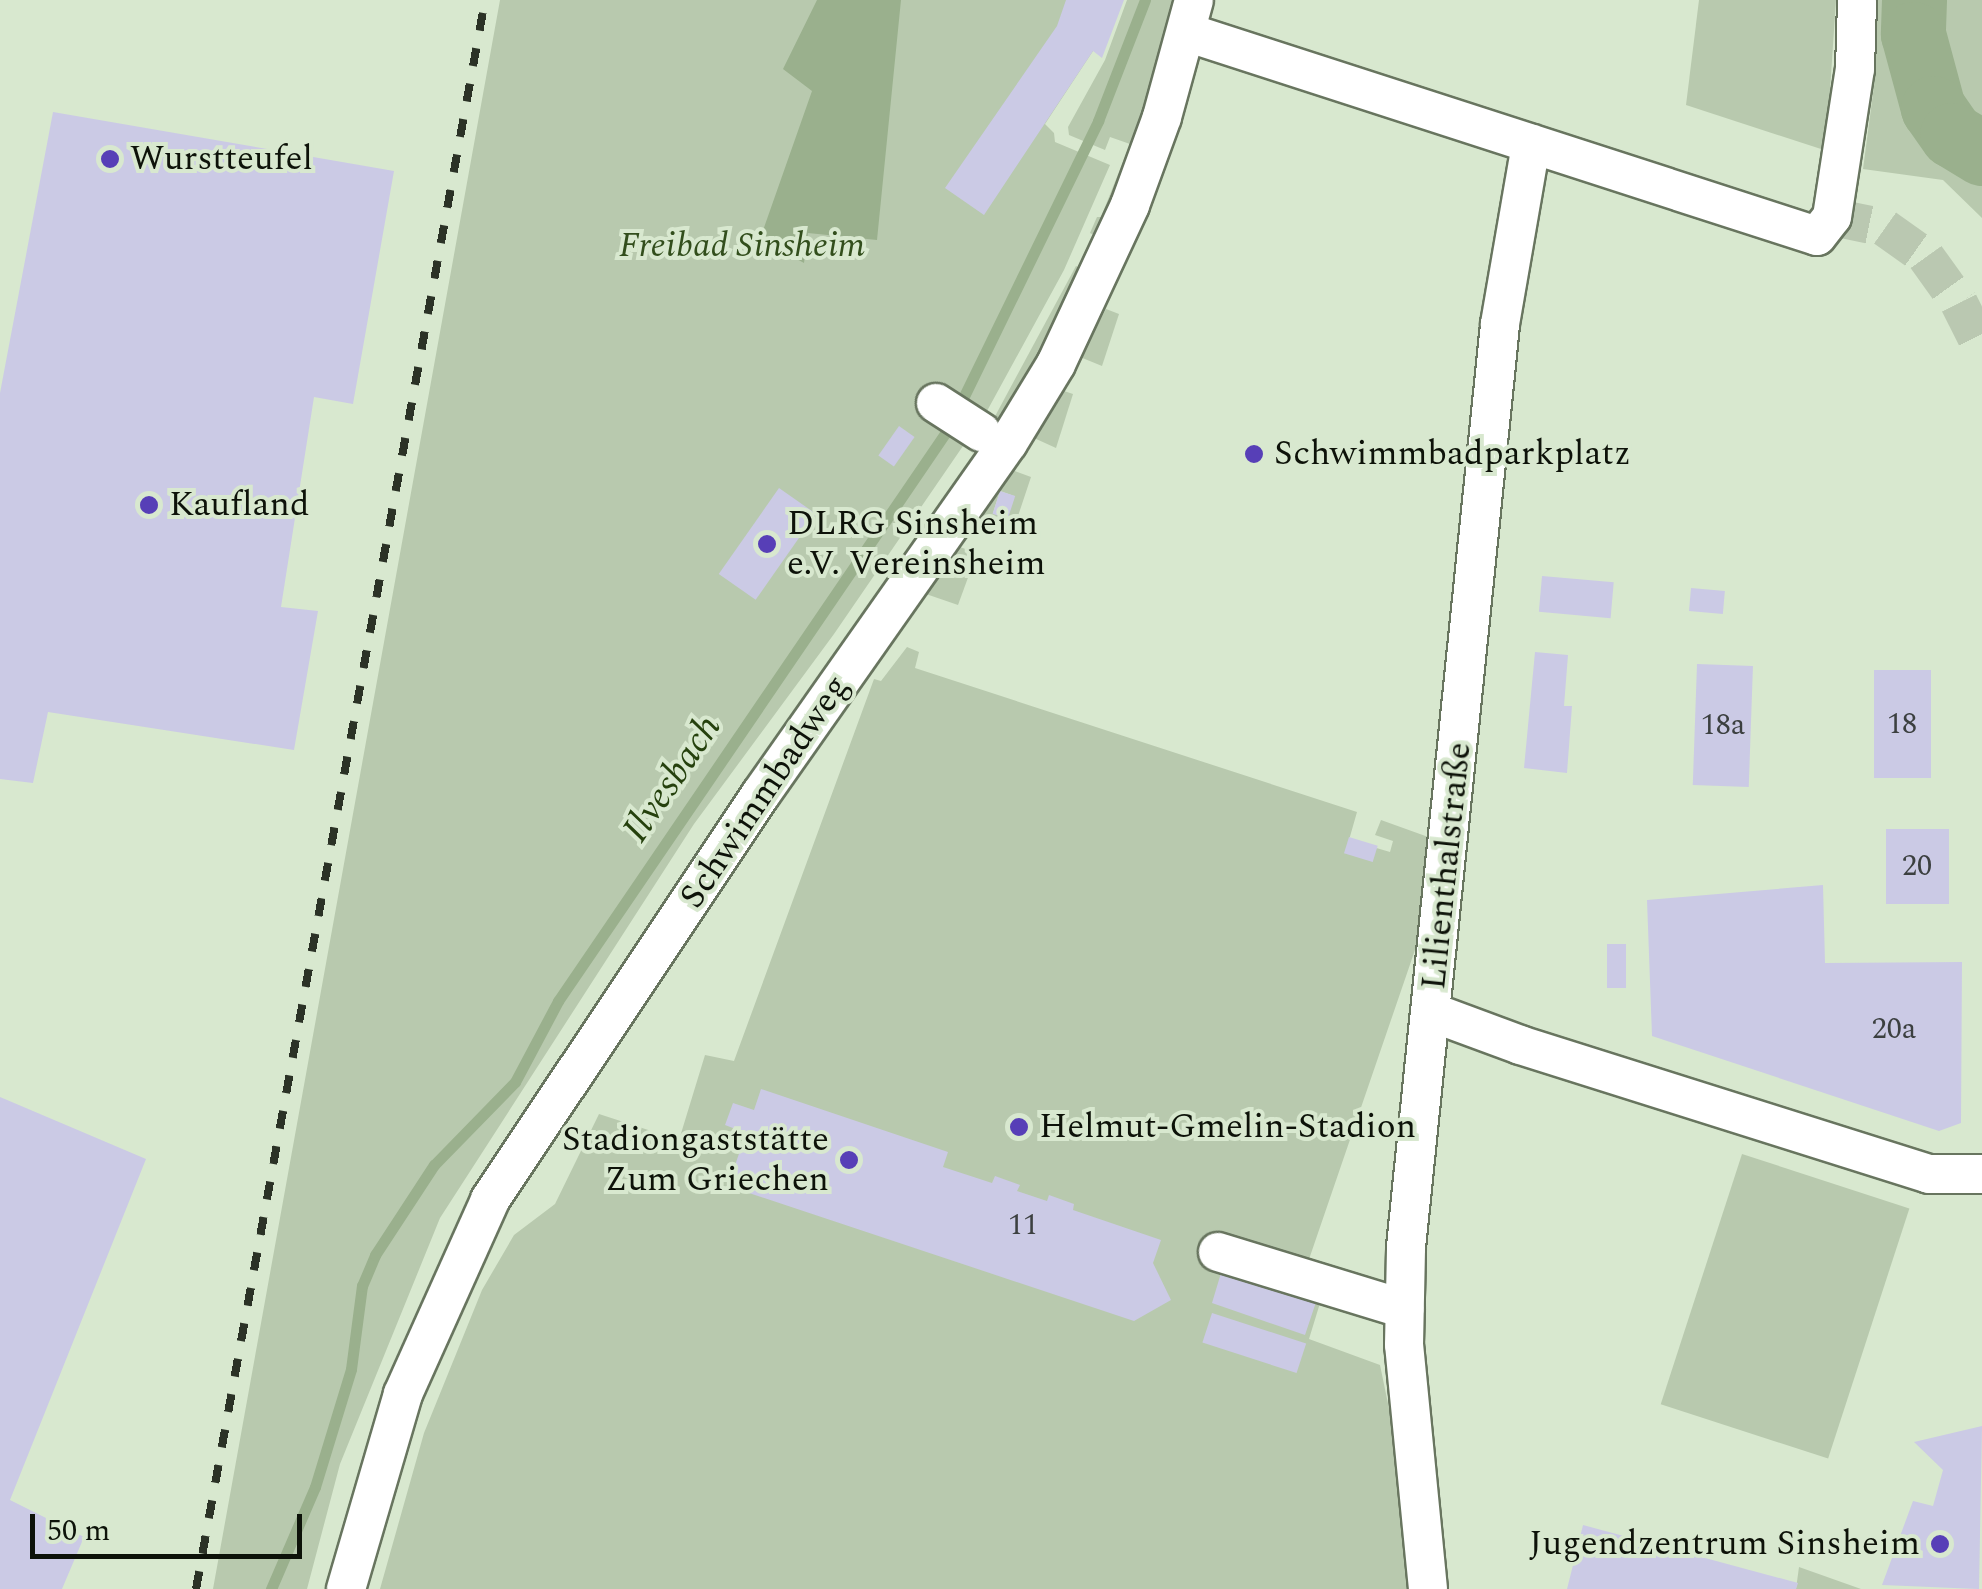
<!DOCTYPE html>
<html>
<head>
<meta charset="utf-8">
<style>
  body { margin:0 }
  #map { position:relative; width:1982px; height:1589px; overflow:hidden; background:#d8e8cf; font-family:Spectral,serif }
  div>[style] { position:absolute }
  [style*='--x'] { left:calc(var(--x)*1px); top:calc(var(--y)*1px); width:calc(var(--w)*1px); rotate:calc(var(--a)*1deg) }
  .green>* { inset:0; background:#b8c9ae; transform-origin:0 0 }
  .water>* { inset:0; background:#9ab08d }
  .stream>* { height:11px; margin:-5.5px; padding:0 5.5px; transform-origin:5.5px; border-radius:5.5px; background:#9ab08d }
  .river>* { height:65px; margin:-32.5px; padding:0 32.5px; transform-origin:32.5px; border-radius:32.5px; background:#9ab08d }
  .building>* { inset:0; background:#cbcae5; transform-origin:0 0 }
  .minor-tunnel>* { height:38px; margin-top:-19px; transform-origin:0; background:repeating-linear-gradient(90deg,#bac8b1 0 38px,transparent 0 57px) }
  .roads { filter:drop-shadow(2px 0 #68755f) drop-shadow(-2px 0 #68755f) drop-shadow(0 2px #68755f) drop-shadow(0 -2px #68755f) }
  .minor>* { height:38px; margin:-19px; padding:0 19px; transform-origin:19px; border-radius:19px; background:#fff }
  .rail>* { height:8px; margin-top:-4px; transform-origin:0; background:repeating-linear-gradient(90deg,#2b3226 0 18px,transparent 0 36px) }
  .dots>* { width:28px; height:28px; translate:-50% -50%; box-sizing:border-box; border:5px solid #d8e8cf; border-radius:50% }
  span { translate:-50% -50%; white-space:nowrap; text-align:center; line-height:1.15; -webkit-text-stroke:8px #d8e8cf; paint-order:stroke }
  .number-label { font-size:30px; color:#3c4040 }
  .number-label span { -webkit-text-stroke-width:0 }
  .poi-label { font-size:35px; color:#0d1209 }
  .left { translate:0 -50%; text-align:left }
  .right { translate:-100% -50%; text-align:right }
  .park-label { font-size:35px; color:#324e1c; font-style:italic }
  .street-label { font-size:35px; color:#0d1209 }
  .water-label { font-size:38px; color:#25410d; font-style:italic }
  .scale { position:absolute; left:30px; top:1514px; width:272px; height:45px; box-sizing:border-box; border:5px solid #0d1209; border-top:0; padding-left:12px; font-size:30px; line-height:35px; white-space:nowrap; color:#0d1209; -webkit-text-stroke:8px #d8e8cf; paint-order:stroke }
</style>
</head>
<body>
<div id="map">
  <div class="green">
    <div style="clip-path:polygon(500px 0,1110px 0,1093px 51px,1045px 124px,1054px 133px,1055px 142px,1110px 165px,1064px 270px,987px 411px,834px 634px,694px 824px,440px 1218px,340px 1464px,307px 1589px,213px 1589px)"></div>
    <div style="clip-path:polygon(1127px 0,1172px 0,1127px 170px,1100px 238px,1090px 233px,1097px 217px,1101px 217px,1130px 144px,1110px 137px,1105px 150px,1069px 135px,1068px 127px,1105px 60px)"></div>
    <div style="clip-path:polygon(1699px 0,1836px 0,1828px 120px,1821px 149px,1686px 105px)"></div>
    <div style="clip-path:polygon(1875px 0,1982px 0,1982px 218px,1943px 180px,1863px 169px,1876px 71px)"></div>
    <div style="clip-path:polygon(1076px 266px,1085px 271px,1044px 355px,1001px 425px,993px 420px)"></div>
    <div style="clip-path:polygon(1106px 309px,1119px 314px,1102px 366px,1080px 357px)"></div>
    <div style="clip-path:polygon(1061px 390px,1073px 394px,1056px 448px,1034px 438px)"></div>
    <div style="clip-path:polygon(1012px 470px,1031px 477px,1016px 522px,1007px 519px,1014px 496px,1000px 491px,993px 513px,1000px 516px,998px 525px,987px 521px,981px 514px)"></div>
    <div style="clip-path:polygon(957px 546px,977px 553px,958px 605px,926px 594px)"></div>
    <div style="clip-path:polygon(907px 647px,919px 652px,915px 668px,1357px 812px,1349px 840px,1390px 852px,1393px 841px,1375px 835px,1381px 820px,1431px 838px,1428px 912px,1306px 1268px,1328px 1277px,1309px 1339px,1380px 1365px,1403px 1476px,1416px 1589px,380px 1589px,424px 1433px,482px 1290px,514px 1235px,555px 1204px,599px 1114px,679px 1140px,705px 1055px,734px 1061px,874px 679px,881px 681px)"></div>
    <div style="left:1742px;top:1154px;width:176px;height:263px;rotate:18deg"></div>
    <div style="clip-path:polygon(1799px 1567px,1861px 1589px,1796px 1589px)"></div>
  </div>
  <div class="water">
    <div style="clip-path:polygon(817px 0,901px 0,877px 240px,808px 233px,804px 263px,760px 239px,812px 91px,783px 69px)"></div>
  </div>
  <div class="stream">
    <div style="--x:271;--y:1589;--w:111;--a:-66.7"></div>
    <div style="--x:315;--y:1487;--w:123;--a:-73"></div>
    <div style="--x:351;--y:1369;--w:84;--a:-82.5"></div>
    <div style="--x:362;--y:1286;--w:34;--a:-67"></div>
    <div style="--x:375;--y:1255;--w:108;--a:-56.8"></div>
    <div style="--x:434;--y:1165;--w:116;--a:-45.7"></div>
    <div style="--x:515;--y:1082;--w:92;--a:-62"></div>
    <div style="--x:558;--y:1001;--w:692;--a:-55.71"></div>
    <div style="--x:948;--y:429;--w:343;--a:-64"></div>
    <div style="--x:1098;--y:121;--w:130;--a:-68.8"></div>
  </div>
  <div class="river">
    <div style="--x:1914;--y:0;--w:34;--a:92"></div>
    <div style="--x:1913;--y:34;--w:77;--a:74.9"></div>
    <div style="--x:1933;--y:108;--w:33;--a:55"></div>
    <div style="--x:1952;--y:135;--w:35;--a:31"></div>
  </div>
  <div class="building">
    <div style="clip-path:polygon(1066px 0,1124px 0,1102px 58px,1093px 51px,984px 215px,945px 188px,1057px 26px)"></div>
    <div style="clip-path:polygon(53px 112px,394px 171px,353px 404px,314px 397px,281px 607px,318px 611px,294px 750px,48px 712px,33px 783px,0 779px,0 393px)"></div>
    <div style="left:899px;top:426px;width:19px;height:36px;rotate:35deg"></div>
    <div style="left:779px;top:488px;width:45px;height:105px;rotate:35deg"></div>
    <div style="left:1000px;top:491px;width:16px;height:24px;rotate:18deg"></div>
    <div style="left:1542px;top:576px;width:72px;height:36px;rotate:5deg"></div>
    <div style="left:1691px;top:588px;width:34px;height:23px;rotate:5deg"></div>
    <div style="clip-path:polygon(1535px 652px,1568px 655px,1564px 706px,1572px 706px,1567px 773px,1524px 768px)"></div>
    <div style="left:1697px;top:664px;width:56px;height:121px;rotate:2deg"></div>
    <div style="left:1874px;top:670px;width:57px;height:108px"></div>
    <div style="left:1886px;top:829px;width:63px;height:75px"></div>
    <div style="left:1349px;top:837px;width:30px;height:17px;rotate:17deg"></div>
    <div style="clip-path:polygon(1823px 885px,1825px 963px,1962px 962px,1961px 1123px,1939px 1131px,1652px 1036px,1647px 900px)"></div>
    <div style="left:1607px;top:944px;width:19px;height:44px"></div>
    <div style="clip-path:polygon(761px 1089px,948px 1152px,943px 1167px,992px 1183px,995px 1176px,1020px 1185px,1017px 1191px,1047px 1201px,1049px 1195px,1074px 1204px,1073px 1210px,1161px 1240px,1153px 1263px,1171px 1300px,1134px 1321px,728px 1186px,746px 1133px,725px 1125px,733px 1103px,754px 1110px)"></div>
    <div style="clip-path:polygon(0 1097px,146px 1159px,10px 1500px,84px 1537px,62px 1589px,0 1589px)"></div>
    <div style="clip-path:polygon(1221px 1273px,1317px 1299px,1305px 1335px,1212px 1303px)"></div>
    <div style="left:1212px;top:1313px;width:99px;height:31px;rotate:18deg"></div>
    <div style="clip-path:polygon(1982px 1426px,1979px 1589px,1882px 1585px,1913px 1501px,1933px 1506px,1943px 1470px,1914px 1442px)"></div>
    <div style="clip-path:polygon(1583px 1525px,1798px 1583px,1796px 1589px,1567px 1589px)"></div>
  </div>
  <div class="minor-tunnel">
    <div style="--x:1832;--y:217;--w:54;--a:11.7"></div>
    <div style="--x:1885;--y:228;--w:50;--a:35.3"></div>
    <div style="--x:1926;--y:257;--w:57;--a:54.3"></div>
    <div style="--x:1959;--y:303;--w:51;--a:63.4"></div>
  </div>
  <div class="roads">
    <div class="minor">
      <div style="--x:1186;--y:32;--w:663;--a:17.92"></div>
      <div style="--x:1817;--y:236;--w:24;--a:-52"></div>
      <div style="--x:1832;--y:217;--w:150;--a:-81.2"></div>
      <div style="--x:1855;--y:69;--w:69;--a:-88.3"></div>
      <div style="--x:936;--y:403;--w:54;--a:32.8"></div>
      <div style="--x:1431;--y:1012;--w:95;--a:20.3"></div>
      <div style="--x:1520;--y:1045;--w:429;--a:17.5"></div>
      <div style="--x:1929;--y:1174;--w:53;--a:0"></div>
      <div style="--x:1218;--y:1252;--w:195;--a:17"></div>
      <div style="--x:346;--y:1589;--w:203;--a:-73.7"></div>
      <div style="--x:403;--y:1394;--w:213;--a:-65.8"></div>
      <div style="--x:490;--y:1200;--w:488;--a:-56.3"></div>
      <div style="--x:761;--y:794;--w:429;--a:-54.9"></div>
      <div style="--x:1008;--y:443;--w:92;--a:-58.7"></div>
      <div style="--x:1056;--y:364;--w:175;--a:-65"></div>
      <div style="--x:1130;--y:205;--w:94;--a:-70"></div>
      <div style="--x:1162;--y:117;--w:121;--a:-74.7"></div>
      <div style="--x:1428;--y:1589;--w:245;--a:-95.6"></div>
      <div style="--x:1404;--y:1345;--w:98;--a:-88.8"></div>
      <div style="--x:1406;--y:1247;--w:928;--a:-84.18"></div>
      <div style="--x:1500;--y:324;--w:183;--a:-80.2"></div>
    </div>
  </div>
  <div class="rail">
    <div style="--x:196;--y:1589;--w:1615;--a:-79.69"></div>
  </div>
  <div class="dots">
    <div style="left:110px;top:159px;background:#573fb7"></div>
    <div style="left:1254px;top:454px;background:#573fb7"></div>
    <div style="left:149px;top:505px;background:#573fb7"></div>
    <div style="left:767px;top:544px;background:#573fb7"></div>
    <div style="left:1019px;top:1127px;background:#573fb7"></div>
    <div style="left:849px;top:1160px;background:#573fb7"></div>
    <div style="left:1940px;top:1544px;background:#573fb7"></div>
  </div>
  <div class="number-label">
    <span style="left:1902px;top:724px">18</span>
    <span style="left:1723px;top:725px">18a</span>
    <span style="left:1917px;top:866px">20</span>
    <span style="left:1894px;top:1029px">20a</span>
    <span style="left:1023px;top:1225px">11</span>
  </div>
  <div class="poi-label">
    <span class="left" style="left:130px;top:159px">Wurstteufel</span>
    <span class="left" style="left:1274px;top:454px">Schwimmbadparkplatz</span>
    <span class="left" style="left:169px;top:505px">Kaufland</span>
    <span class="left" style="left:787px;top:544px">DLRG Sinsheim<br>e.V. Vereinsheim</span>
    <span class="left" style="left:1039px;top:1127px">Helmut-Gmelin-Stadion</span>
    <span class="right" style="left:829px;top:1160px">Stadiongaststätte<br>Zum Griechen</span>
    <span class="right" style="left:1920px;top:1544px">Jugendzentrum Sinsheim</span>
  </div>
  <div class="park-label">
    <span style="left:742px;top:246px">Freibad Sinsheim</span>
  </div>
  <div class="street-label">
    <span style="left:765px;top:792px;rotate:-56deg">Schwimmbadweg</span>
    <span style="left:1447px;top:866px;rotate:-84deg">Lilienthalstraße</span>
  </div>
  <div class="water-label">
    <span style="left:673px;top:779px;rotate:-56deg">Ilvesbach</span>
  </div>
  <div class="scale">50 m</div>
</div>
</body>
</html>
